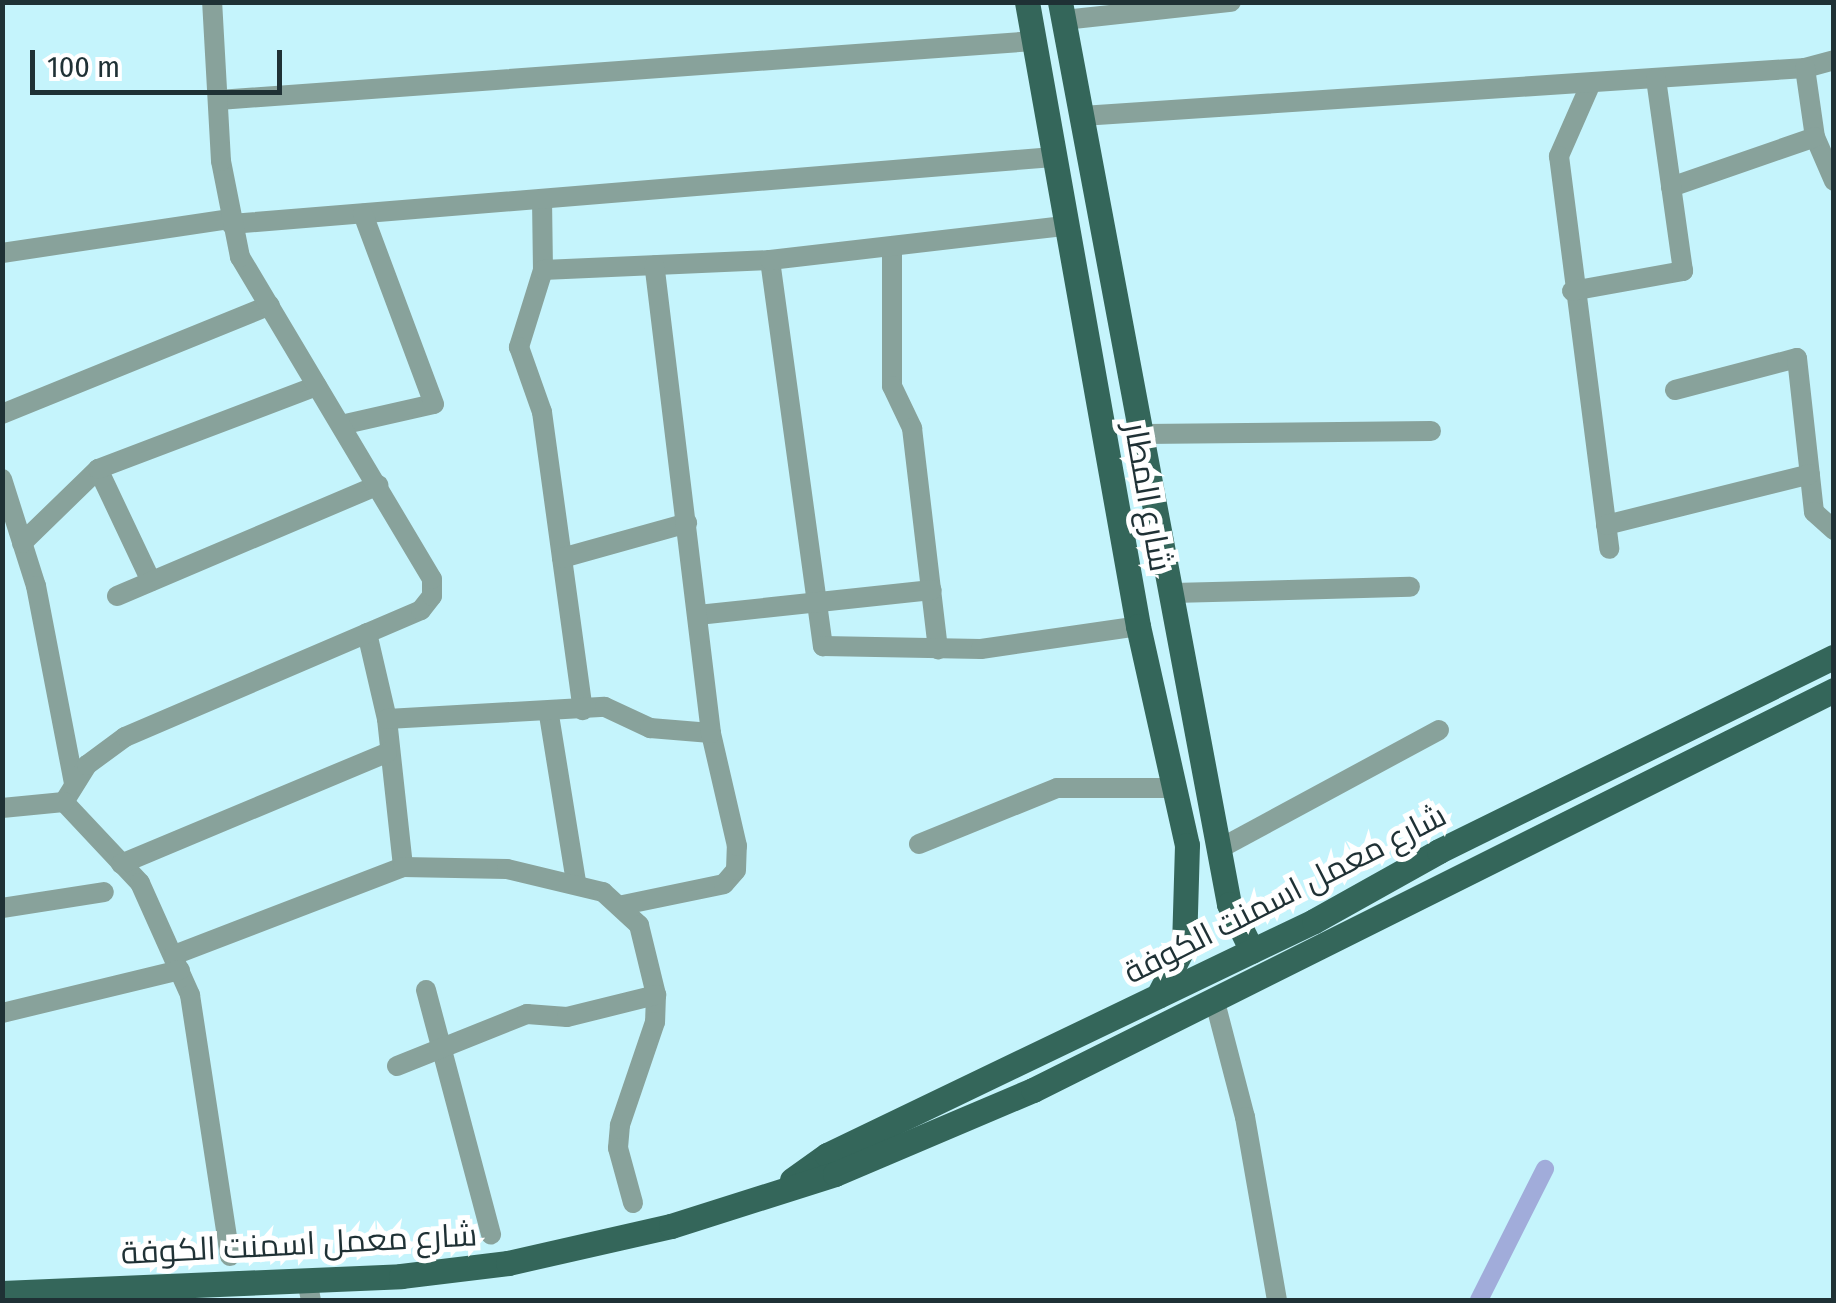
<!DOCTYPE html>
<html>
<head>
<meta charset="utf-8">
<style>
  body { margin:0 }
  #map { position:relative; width:1836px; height:1303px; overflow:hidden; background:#c5f4fc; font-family:"Fira Sans Condensed",Cairo,sans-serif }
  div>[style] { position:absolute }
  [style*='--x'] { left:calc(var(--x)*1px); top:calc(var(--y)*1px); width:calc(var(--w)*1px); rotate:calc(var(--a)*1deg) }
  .canal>* { height:18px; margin:-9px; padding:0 9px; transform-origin:9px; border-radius:9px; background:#a1acda }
  .minor>* { height:20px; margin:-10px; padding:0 10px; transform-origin:10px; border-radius:10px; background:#88a29b }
  .major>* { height:25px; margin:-12.5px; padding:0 12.5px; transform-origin:12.5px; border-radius:12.5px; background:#34665a }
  span { translate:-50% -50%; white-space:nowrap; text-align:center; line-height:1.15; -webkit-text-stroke:10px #fff; paint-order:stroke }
  .street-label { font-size:32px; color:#1f3135 }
  .frame { position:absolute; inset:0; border:5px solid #1f3135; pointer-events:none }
  .scale { position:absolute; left:30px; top:50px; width:252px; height:45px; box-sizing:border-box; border:5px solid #1f3135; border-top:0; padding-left:12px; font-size:30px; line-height:35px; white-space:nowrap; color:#1f3135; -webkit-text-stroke:8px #fff; paint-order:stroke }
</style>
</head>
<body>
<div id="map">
  <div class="canal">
    <div style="--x:1479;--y:1300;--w:147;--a:-63.3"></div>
  </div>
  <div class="minor">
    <div style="--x:1064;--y:20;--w:168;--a:-6.2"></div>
    <div style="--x:1805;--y:68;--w:30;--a:-15"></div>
    <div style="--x:1591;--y:83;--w:80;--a:113.7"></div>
    <div style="--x:1559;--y:156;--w:396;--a:82.7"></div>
    <div style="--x:219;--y:100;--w:817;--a:-4.14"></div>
    <div style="--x:1082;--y:116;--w:725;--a:-3.8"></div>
    <div style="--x:1805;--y:68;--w:70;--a:81.8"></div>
    <div style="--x:1815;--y:137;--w:48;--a:66.6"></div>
    <div style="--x:1671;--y:187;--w:152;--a:-19.1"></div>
    <div style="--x:542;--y:199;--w:71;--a:89.2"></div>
    <div style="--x:543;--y:270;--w:81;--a:107.3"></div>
    <div style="--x:519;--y:347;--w:69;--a:70.5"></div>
    <div style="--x:542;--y:412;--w:301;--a:82.2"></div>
    <div style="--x:231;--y:224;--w:825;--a:-4.66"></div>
    <div style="--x:892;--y:247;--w:139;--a:90"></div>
    <div style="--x:892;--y:386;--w:47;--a:64.5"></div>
    <div style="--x:912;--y:428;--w:223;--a:83.3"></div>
    <div style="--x:2;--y:253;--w:231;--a:-8.5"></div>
    <div style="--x:770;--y:260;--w:390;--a:82.2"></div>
    <div style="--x:823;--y:646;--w:158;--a:1.1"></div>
    <div style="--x:981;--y:649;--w:159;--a:-8.3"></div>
    <div style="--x:543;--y:270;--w:227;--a:-2.5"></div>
    <div style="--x:770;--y:260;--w:298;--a:-6.6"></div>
    <div style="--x:1572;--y:291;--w:113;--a:-10.2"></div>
    <div style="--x:1683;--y:271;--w:194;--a:-98"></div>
    <div style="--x:1675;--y:390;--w:126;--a:-14.7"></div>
    <div style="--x:1797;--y:358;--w:155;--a:83.7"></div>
    <div style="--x:1814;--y:512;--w:27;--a:42"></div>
    <div style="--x:2;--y:414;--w:289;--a:-22.1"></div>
    <div style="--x:341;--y:425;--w:95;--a:-12.7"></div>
    <div style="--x:434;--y:404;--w:203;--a:-110.5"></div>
    <div style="--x:1144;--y:434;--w:287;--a:-0.6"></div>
    <div style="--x:98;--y:469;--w:124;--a:64.7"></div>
    <div style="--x:2;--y:479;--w:112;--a:72.4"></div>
    <div style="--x:36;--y:586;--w:202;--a:79.1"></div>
    <div style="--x:1606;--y:525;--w:210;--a:-14"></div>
    <div style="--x:22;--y:543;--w:106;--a:-44.2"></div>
    <div style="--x:98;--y:469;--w:234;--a:-20.8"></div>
    <div style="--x:562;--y:558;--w:130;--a:-15.6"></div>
    <div style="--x:1173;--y:593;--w:237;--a:-1.5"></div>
    <div style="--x:117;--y:596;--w:284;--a:-23"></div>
    <div style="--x:698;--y:615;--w:235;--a:-6.1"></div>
    <div style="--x:367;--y:633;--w:88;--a:76.9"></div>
    <div style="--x:387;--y:719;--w:149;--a:83.8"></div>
    <div style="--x:549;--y:715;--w:169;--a:80.8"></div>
    <div style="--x:387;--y:719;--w:218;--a:-3.2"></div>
    <div style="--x:605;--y:707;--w:50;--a:25"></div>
    <div style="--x:650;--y:728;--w:61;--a:4.7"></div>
    <div style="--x:64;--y:802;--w:44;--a:-58.1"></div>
    <div style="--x:87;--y:765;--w:47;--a:-36.4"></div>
    <div style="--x:125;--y:737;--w:322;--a:-23.2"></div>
    <div style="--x:421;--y:610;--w:18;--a:-52"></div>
    <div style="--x:432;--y:596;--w:17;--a:-90"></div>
    <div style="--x:432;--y:579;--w:375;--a:-120.8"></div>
    <div style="--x:240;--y:257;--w:98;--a:-101.2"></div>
    <div style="--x:221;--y:161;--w:159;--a:-93.2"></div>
    <div style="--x:64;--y:802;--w:111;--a:46.8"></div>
    <div style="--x:140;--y:883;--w:123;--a:65.9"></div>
    <div style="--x:190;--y:995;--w:264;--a:81.3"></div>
    <div style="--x:2;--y:808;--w:62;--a:-5.5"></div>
    <div style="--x:919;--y:844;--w:149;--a:-22.1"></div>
    <div style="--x:1057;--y:788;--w:116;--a:0"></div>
    <div style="--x:1219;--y:849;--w:250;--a:-28.4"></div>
    <div style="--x:121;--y:864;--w:288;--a:-22.7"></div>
    <div style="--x:623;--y:905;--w:103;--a:-11.7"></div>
    <div style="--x:724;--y:884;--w:18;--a:-49"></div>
    <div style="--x:736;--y:870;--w:24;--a:-88"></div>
    <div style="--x:737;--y:846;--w:116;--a:-103"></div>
    <div style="--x:711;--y:733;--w:471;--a:-96.9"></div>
    <div style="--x:2;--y:908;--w:103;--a:-8.9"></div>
    <div style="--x:174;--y:955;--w:245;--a:-21"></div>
    <div style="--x:403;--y:867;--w:104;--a:1.1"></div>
    <div style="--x:507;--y:869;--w:99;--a:13.5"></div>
    <div style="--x:603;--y:892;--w:49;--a:42.5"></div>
    <div style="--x:639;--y:925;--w:72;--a:76.3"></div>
    <div style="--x:656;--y:995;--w:27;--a:92"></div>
    <div style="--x:655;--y:1022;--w:109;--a:108.8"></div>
    <div style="--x:620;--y:1125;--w:23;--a:95"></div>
    <div style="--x:618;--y:1148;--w:57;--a:74.7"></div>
    <div style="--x:426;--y:990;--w:253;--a:75.1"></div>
    <div style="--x:1215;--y:1002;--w:119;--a:75.4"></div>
    <div style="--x:1245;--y:1117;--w:186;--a:80.1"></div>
    <div style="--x:2;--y:1013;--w:183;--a:-13.6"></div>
    <div style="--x:397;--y:1066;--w:140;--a:-21.8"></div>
    <div style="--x:527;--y:1014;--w:40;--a:4.3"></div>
    <div style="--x:567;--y:1017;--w:92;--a:-13.9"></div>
    <div style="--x:307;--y:1280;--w:20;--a:79"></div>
  </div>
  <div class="major">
    <div style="--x:1027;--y:2;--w:634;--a:79.91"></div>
    <div style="--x:1138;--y:626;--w:224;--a:77.4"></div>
    <div style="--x:1187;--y:845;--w:101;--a:91.7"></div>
    <div style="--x:1184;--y:946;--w:56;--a:117.5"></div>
    <div style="--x:1060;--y:2;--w:918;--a:79.39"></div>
    <div style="--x:1229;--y:904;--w:52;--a:63.9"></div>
    <div style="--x:792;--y:1180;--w:43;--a:-35.5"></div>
    <div style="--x:827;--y:1155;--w:540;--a:-25.66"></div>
    <div style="--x:1314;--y:921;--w:143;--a:-29.2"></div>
    <div style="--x:1439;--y:851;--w:440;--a:-26.2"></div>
    <div style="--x:2;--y:1293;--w:399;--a:-2.4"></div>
    <div style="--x:401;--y:1276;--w:108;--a:-6.9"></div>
    <div style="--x:508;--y:1263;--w:167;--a:-12.8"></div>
    <div style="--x:671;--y:1226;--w:172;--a:-17.6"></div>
    <div style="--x:835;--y:1174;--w:215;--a:-23"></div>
    <div style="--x:1033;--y:1090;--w:895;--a:-26.54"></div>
  </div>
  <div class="street-label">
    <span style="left:1148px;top:497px;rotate:80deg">شارع المطار</span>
    <span style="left:1285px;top:894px;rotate:-27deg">شارع معمل اسمنت الكوفة</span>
    <span style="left:299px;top:1244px;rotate:-3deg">شارع معمل اسمنت الكوفة</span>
  </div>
  <div class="frame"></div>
  <div class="scale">100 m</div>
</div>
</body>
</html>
